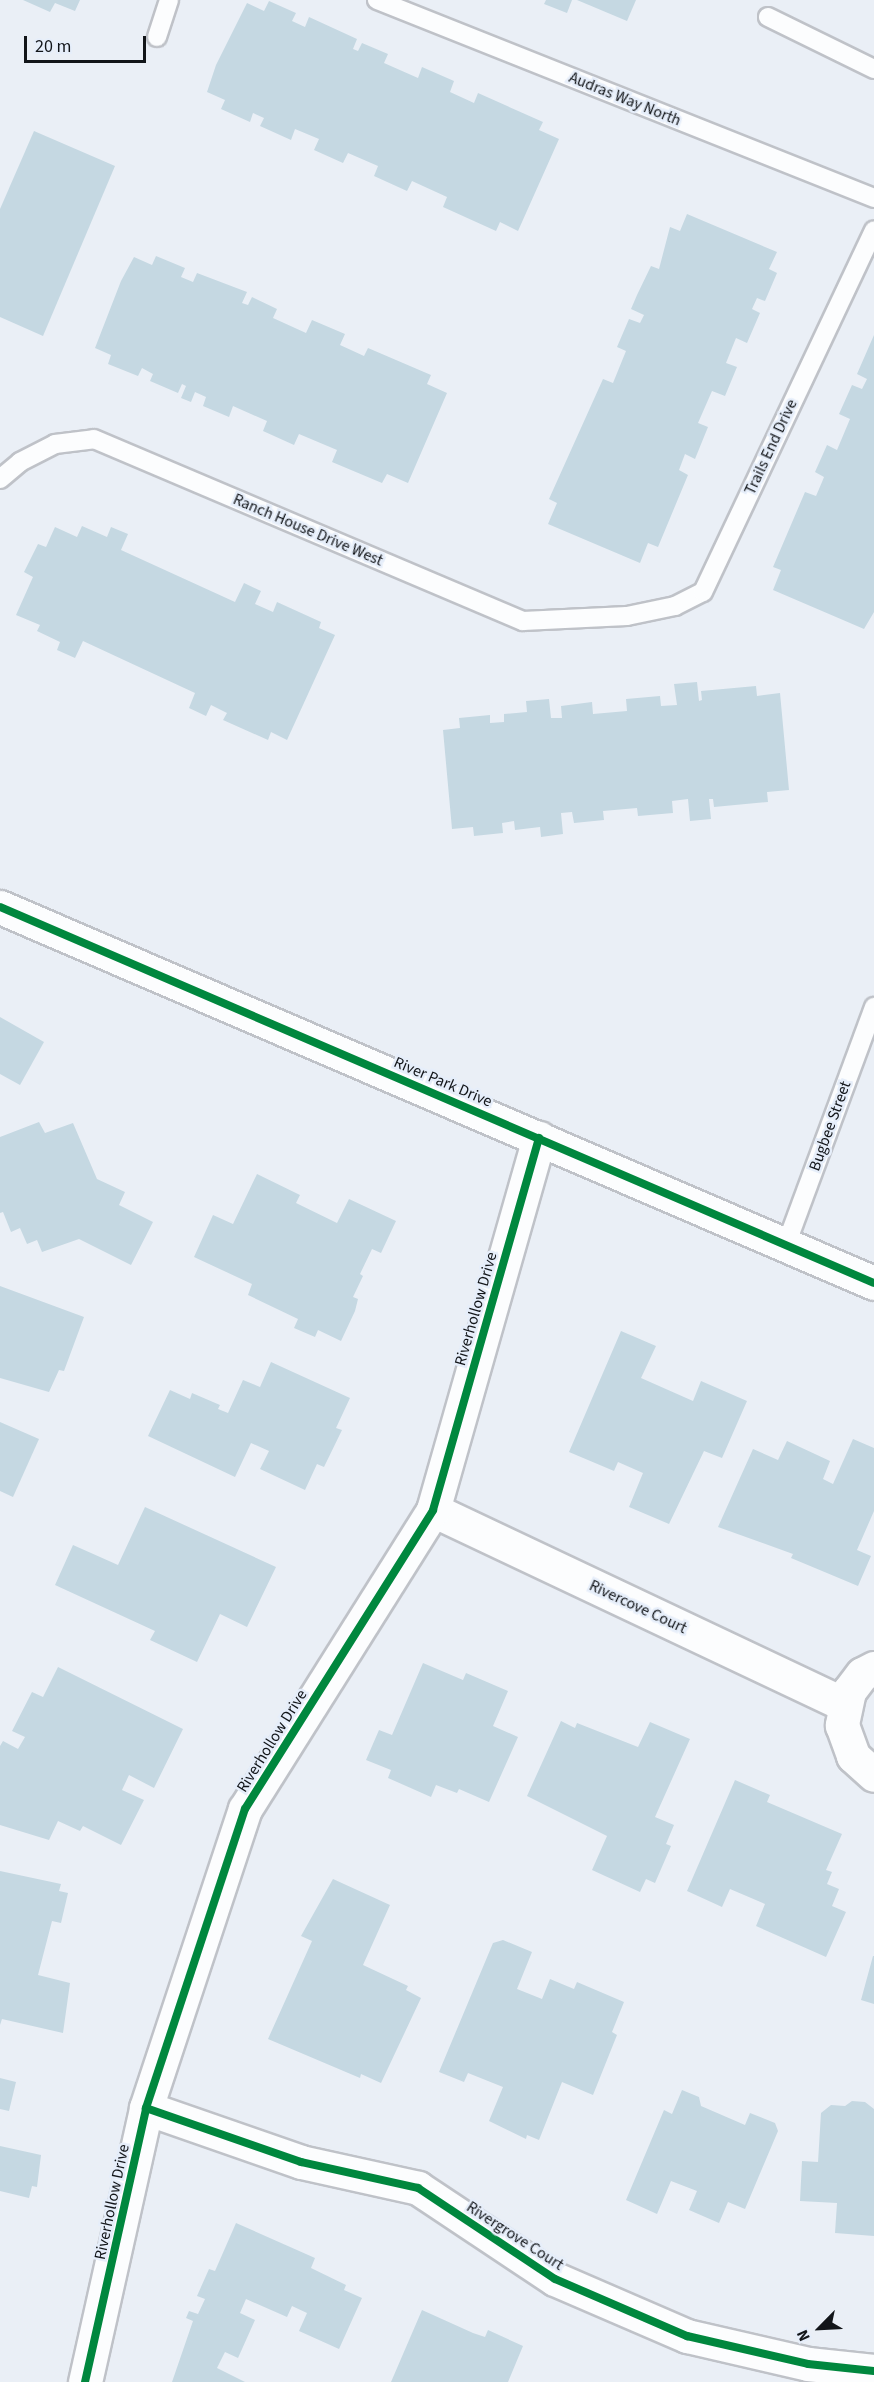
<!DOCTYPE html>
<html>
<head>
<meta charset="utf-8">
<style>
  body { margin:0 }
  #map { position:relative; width:874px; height:2382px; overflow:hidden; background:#eaeff6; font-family:"Source Sans 3",sans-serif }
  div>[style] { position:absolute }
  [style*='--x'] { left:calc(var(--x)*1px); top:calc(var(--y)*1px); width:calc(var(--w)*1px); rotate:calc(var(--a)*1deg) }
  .building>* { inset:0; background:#c5d8e2 }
  .roads { filter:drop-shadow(2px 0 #bfc2c8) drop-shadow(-2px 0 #bfc2c8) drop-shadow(0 2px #bfc2c8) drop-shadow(0 -2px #bfc2c8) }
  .service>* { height:18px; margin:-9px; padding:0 9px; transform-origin:9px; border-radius:9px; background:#fcfdfe }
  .minor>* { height:33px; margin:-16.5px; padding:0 16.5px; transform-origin:16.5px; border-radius:16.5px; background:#fcfdfe }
  .tertiary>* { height:33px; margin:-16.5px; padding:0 16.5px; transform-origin:16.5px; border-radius:16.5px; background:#fcfdfe }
  .cycleway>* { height:8px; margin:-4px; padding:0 4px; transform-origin:4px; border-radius:4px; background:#00873e }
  span { translate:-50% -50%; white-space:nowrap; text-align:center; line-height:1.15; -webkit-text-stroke:5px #e6eefa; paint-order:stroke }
  .street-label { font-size:16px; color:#121519 }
  .north { position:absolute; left:790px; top:2298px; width:60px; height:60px; -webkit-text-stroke:4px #e6eefa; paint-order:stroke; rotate:246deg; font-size:16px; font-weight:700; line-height:24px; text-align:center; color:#121519 }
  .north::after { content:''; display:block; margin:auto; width:21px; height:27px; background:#121519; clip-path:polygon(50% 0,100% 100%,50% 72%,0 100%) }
  .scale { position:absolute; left:24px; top:36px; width:122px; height:27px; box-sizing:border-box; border:3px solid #121519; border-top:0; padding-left:8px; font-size:18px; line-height:21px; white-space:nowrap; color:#121519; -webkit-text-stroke:4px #e6eefa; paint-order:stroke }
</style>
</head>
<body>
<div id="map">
  <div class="building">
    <div style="clip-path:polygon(23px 0,80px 0,75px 11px,55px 3px,50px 12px)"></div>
    <div style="clip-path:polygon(546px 0,572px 0,567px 13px,544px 4px)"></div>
    <div style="clip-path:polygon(577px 0,636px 0,627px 21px)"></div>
    <div style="clip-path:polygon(269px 1px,296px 13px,292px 21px,305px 27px,309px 17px,357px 39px,353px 49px,358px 51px,362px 43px,388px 54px,384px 63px,418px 78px,422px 67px,454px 81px,450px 92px,474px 103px,478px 93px,543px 122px,539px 130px,559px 139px,518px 231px,500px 222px,496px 231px,443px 207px,447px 197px,412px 181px,407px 191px,374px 176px,378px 166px,348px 153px,343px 163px,314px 150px,319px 139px,295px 129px,291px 140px,260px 126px,264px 118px,253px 113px,250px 122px,221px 109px,225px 100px,207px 92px,216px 65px,247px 3px,264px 11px)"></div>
    <div style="clip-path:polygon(34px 131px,115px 166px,43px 336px,0 317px,0 209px)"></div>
    <div style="clip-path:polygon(687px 214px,777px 252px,769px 269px,777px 273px,765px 301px,757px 298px,752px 309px,760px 313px,747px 343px,736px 338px,726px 363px,737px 367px,725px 396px,712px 391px,698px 423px,708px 427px,695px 459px,685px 454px,679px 470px,688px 475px,658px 547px,648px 543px,640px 563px,548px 524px,557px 503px,549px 499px,603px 379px,613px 383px,626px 351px,617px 347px,629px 319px,640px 323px,644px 315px,631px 309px,637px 295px,651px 266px,659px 269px,670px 227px,680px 231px)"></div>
    <div style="clip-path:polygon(156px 256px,185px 268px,181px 277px,193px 282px,197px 273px,247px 292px,242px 303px,248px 305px,252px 297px,277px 309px,273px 318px,306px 333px,312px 320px,345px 334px,340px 345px,364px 356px,368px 348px,431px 375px,427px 384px,447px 393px,408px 483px,387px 474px,382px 483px,332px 462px,337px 450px,299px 434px,294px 445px,263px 431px,267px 421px,233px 406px,229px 417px,203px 406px,206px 397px,195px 392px,191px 402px,181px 398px,186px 386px,182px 384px,178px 393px,150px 381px,153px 374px,142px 368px,138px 376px,108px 364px,111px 355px,95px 348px,121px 281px,134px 257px,152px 265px)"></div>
    <div style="clip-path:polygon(874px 335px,874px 612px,864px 629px,773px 590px,781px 570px,773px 567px,805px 492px,816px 496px,822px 482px,824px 477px,815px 472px,827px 445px,837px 450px,850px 419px,839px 414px,852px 385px,862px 389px,867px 379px,857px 374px)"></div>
    <div style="clip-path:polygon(82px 526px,107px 537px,111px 527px,128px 534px,121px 550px,235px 602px,244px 583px,261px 591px,255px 604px,273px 612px,277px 602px,321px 622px,319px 628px,335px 635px,287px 740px,271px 732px,268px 740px,223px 720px,227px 713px,211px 705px,206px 716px,189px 708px,195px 693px,83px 641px,75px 658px,57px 650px,60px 642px,37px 631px,40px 625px,16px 615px,33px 577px,24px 572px,38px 544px,46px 547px,55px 527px,77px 537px)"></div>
    <div style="clip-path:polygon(697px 682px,699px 701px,702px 700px,701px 691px,756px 686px,757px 696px,780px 693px,789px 790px,767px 792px,768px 802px,714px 807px,713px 799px,709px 799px,711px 819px,690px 821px,688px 799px,672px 801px,673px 813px,638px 816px,637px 808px,603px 811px,604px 820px,574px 823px,572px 812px,561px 813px,563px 834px,541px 837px,540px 827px,515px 830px,514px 821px,502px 823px,503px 833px,474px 836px,473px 827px,452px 829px,443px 730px,460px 728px,459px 718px,490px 715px,490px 723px,504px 722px,504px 714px,527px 712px,526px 701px,549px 699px,551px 718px,562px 718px,561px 706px,592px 702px,593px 714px,627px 711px,626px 699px,660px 696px,661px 706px,677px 705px,674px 684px)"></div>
    <div style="clip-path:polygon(0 1017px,44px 1042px,20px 1085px,0 1074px)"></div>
    <div style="clip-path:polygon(39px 1122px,45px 1133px,73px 1123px,97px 1179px,125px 1192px,119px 1205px,153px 1222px,131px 1265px,79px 1239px,42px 1252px,37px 1240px,27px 1244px,20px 1228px,11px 1232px,3px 1212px,0 1213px,0 1137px)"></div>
    <div style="clip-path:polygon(257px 1174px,300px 1195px,296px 1203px,337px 1223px,349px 1199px,396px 1221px,381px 1253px,372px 1249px,360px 1274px,363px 1276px,353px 1297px,358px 1299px,355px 1311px,341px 1341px,318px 1330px,315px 1337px,294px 1328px,298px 1319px,248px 1295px,252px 1284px,194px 1257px,213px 1215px,233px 1224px)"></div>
    <div style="clip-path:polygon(0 1286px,84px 1317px,64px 1371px,59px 1370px,49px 1392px,0 1378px)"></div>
    <div style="clip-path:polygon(621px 1331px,656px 1346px,641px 1378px,693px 1401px,701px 1381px,747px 1401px,722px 1458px,704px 1451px,669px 1524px,629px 1507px,643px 1473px,618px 1462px,614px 1471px,569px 1452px)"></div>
    <div style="clip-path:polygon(271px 1362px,350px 1398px,336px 1428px,342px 1430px,324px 1467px,317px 1464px,305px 1490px,260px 1469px,269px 1451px,251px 1443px,235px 1477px,148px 1436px,170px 1390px,190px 1399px,192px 1393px,220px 1405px,218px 1409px,228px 1413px,243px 1380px,260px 1387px)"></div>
    <div style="clip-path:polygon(0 1422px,39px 1439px,13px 1497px,0 1491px)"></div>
    <div style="clip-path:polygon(853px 1439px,874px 1448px,874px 1511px,857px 1550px,871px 1556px,858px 1586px,791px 1558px,793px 1554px,718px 1527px,753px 1449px,778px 1460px,787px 1441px,830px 1461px,823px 1479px,833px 1484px)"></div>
    <div style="clip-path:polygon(145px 1507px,276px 1567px,247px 1627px,220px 1614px,197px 1662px,150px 1640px,155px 1631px,55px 1585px,73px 1545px,118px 1565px)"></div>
    <div style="clip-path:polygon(423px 1663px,463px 1680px,466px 1673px,508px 1691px,493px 1726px,518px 1737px,489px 1802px,459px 1789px,457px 1793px,436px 1785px,431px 1797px,388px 1778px,391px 1770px,366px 1760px,379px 1730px,392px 1735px)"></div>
    <div style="clip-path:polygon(58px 1667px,183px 1729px,154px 1788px,129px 1775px,122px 1790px,144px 1800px,121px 1845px,83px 1826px,80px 1831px,58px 1821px,49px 1840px,0 1825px,0 1746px,3px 1741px,18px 1749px,25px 1737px,12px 1731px,32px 1692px,43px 1697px)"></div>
    <div style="clip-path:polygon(561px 1721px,575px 1728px,577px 1723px,638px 1747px,650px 1722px,690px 1739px,655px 1817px,674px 1825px,666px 1844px,671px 1846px,655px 1883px,646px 1879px,640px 1892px,592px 1870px,607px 1836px,527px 1796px)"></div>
    <div style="clip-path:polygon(735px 1780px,770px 1795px,767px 1802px,842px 1834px,826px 1870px,832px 1872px,827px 1884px,839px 1889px,832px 1906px,846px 1912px,826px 1957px,756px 1926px,765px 1904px,730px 1889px,722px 1907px,687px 1891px)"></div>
    <div style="clip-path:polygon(0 1871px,61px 1884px,59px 1891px,68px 1893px,61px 1923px,52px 1921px,38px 1975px,70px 1983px,63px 2033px,2px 2019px,0 2025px)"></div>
    <div style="clip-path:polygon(333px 1879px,390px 1905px,363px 1965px,408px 1986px,406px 1990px,421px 1998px,381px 2083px,361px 2074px,360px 2078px,268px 2039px,312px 1941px,301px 1936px)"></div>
    <div style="clip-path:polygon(503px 1940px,532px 1952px,517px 1989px,542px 1999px,550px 1979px,574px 1989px,577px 1982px,624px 2002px,612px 2032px,617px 2035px,593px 2095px,562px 2082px,539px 2140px,527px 2135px,526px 2139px,489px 2121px,503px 2087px,468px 2073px,464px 2082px,439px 2072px,493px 1943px)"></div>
    <div style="clip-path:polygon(873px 1956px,874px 1956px,874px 2004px,861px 2000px)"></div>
    <div style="clip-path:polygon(0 2078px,16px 2082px,9px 2111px,0 2109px)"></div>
    <div style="clip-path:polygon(682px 2090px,699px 2097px,701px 2106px,745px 2125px,750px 2113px,775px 2123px,778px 2131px,745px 2209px,728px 2202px,719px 2223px,689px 2210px,697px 2191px,671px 2181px,657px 2214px,626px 2200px,664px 2110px,672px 2114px)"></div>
    <div style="clip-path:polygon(852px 2101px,865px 2102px,874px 2109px,874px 2236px,835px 2233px,837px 2203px,800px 2201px,802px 2161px,818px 2162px,821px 2113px,831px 2105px,845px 2106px)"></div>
    <div style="clip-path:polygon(0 2146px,41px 2155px,37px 2187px,32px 2186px,29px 2198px,0 2191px)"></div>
    <div style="clip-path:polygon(236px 2223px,315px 2258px,311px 2268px,346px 2285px,344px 2290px,362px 2298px,339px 2349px,299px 2331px,307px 2313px,292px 2306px,287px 2317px,246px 2299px,240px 2313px,255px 2320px,238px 2358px,225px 2352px,217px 2368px,245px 2382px,172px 2382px,193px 2321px,186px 2318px,189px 2311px,198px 2314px,205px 2299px,197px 2296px,209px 2269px,215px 2271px)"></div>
    <div style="clip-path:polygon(422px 2310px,473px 2333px,485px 2337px,488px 2330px,523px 2346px,508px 2382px,391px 2382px)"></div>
  </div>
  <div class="roads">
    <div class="service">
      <div style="--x:377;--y:0;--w:535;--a:21.72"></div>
      <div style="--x:768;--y:17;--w:118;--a:26.1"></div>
      <div style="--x:157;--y:37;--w:39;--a:-72"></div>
      <div style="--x:0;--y:479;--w:26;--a:-40"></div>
      <div style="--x:20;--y:462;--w:39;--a:-27"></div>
      <div style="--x:55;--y:444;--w:39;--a:-7"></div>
      <div style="--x:94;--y:439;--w:466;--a:23"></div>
      <div style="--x:523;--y:621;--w:104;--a:-2.8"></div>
      <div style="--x:627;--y:616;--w:49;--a:-11.8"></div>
      <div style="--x:675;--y:606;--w:31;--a:-27"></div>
      <div style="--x:703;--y:592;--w:400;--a:-64.7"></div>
      <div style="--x:786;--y:1245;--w:254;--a:-69.7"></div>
    </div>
    <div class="minor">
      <div style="--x:433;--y:1510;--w:454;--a:25.3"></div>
      <div style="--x:874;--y:1668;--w:13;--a:153"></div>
      <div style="--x:862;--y:1674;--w:21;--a:127"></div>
      <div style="--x:849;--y:1691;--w:35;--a:102"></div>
      <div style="--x:842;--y:1725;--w:33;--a:70"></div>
      <div style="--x:853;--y:1756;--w:28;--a:42"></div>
      <div style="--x:146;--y:2108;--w:164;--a:19.2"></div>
      <div style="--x:301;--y:2162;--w:120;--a:12.5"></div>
      <div style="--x:418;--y:2188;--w:164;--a:33.6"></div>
      <div style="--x:555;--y:2279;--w:144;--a:23.4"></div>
      <div style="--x:687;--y:2336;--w:124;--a:13"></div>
      <div style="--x:808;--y:2364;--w:66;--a:6.1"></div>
      <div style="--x:85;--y:2382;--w:281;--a:-77.4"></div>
      <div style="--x:146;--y:2108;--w:315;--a:-71.7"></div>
      <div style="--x:245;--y:1809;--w:353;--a:-57.8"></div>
      <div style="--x:433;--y:1510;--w:387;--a:-74.1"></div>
    </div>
    <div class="tertiary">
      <div style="--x:0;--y:907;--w:951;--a:23.28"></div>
    </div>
  </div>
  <div class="cycleway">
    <div style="--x:0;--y:907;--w:951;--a:23.28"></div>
    <div style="--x:146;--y:2108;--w:164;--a:19.2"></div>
    <div style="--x:301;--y:2162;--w:120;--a:12.5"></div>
    <div style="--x:418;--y:2188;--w:164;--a:33.6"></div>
    <div style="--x:555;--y:2279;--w:144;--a:23.4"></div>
    <div style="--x:687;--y:2336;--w:124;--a:13"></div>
    <div style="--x:808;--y:2364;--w:66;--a:6.1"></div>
    <div style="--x:85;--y:2382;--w:281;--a:-77.4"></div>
    <div style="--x:146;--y:2108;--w:315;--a:-71.7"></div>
    <div style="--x:245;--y:1809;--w:353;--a:-57.8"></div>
    <div style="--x:433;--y:1510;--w:387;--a:-74.1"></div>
  </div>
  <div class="street-label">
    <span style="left:625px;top:99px;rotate:22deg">Audras Way North</span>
    <span style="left:771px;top:447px;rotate:-65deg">Trails End Drive</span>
    <span style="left:308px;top:530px;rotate:23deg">Ranch House Drive West</span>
    <span style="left:443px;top:1082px;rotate:23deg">River Park Drive</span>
    <span style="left:830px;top:1126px;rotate:-70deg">Bugbee Street</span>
    <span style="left:476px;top:1309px;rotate:-74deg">Riverhollow Drive</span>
    <span style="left:638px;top:1607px;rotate:25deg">Rivercove Court</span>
    <span style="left:272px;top:1741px;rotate:-58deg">Riverhollow Drive</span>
    <span style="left:112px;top:2202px;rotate:-78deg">Riverhollow Drive</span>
    <span style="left:515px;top:2236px;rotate:33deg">Rivergrove Court</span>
  </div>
  <div class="north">N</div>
  <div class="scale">20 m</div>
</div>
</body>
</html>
